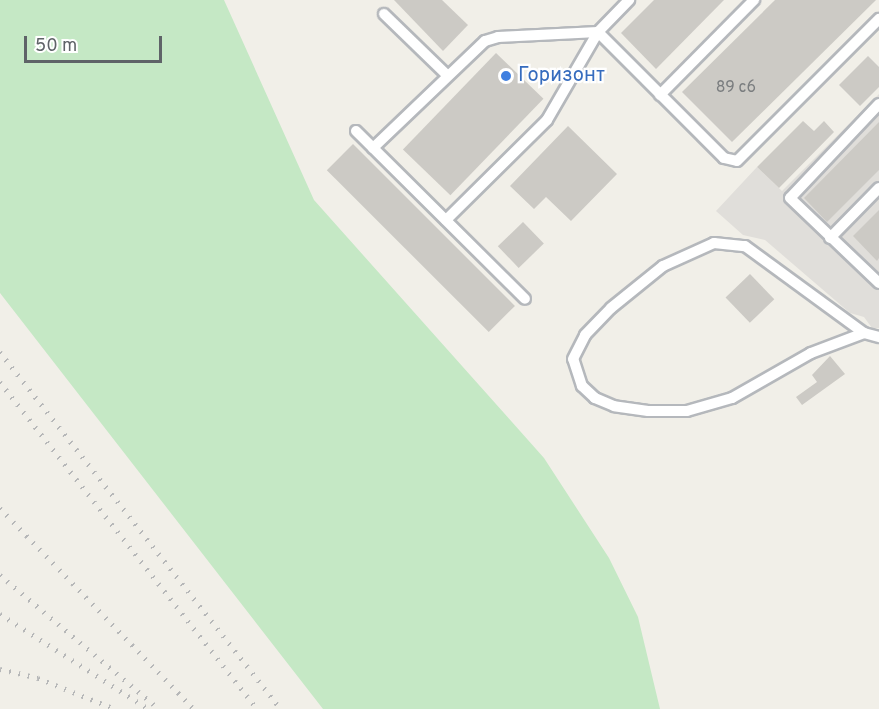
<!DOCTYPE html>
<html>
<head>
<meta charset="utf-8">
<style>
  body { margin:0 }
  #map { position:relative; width:879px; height:709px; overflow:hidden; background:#f1efe8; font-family:Overpass,sans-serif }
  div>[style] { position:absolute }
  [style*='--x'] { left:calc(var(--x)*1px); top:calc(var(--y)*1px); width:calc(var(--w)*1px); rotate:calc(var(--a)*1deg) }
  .industrial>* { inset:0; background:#e0deda }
  .green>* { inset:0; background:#c5e8c5 }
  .building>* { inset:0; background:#cccac5; transform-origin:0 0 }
  .roads { filter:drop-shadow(2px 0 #b5b8bc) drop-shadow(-2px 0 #b5b8bc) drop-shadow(0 2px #b5b8bc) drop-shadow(0 -2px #b5b8bc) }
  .lane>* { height:10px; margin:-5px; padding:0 5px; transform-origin:5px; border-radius:5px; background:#fff }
  .rail>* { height:4.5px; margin-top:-2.25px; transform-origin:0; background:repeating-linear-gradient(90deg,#b6b7b8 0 1.5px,transparent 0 9.5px) }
  .dots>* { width:16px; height:16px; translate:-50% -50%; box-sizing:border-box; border:3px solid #fff; border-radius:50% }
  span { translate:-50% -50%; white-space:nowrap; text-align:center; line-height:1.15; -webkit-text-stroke:4.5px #fff; paint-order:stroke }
  .number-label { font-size:16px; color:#7a7d7f }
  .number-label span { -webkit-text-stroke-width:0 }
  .shop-label { font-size:20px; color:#366cbe }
  .left { translate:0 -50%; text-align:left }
  .scale { position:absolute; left:24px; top:36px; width:138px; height:27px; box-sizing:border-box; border:3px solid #5f6368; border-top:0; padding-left:8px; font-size:18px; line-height:21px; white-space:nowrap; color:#5f6368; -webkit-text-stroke:4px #fff; paint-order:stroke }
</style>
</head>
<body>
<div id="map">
  <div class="industrial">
    <div style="clip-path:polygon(879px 94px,879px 328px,872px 328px,864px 317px,850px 313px,765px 240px,743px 235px,716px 211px,757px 167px,782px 191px)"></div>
  </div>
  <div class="green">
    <div style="clip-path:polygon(0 0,224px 0,314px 200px,544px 458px,609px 558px,638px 617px,660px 709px,323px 709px,0 293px)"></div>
  </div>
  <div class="building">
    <div style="clip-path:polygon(394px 0,442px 0,468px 25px,443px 51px)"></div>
    <div style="clip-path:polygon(654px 0,724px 0,656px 69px,621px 33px)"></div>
    <div style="clip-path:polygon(775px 0,876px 0,732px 142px,682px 92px)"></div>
    <div style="left:496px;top:53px;width:66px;height:134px;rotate:44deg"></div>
    <div style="clip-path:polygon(868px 56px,879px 67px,879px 87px,860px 106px,839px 85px)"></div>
    <div style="clip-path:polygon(803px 121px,814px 131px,824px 121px,834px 132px,779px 188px,757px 167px)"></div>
    <div style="clip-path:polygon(879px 122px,879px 170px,827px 222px,804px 198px)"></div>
    <div style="clip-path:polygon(568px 126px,617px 174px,571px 221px,546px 197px,534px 209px,510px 186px)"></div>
    <div style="left:353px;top:144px;width:229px;height:37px;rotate:45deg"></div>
    <div style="clip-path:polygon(879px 210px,879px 258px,877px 261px,853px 236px)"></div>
    <div style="left:523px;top:222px;width:30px;height:35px;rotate:46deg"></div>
    <div style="left:750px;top:274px;width:35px;height:34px;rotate:46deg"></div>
    <div style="clip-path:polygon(830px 356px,845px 374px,802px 405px,796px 397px,817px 382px,812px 375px)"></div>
  </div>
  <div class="roads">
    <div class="lane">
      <div style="--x:384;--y:14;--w:88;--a:44.1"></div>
      <div style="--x:660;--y:95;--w:134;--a:-45.3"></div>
      <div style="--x:879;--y:104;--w:129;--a:133.4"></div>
      <div style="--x:790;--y:198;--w:123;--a:43.7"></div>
      <div style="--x:356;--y:131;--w:238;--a:44.8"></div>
      <div style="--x:373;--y:148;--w:155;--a:-43.7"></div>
      <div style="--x:485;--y:41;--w:14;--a:-17"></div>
      <div style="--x:498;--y:37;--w:100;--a:-2.9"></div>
      <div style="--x:598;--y:32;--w:178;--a:45"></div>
      <div style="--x:724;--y:158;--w:13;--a:13"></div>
      <div style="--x:737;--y:161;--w:201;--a:-45"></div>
      <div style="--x:446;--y:220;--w:142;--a:-44.7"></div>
      <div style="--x:547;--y:120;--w:102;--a:-59.9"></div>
      <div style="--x:598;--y:32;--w:45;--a:-45.9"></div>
      <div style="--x:830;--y:238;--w:70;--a:-45.6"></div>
      <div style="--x:864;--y:333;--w:57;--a:159.3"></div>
      <div style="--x:811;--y:353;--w:91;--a:150.3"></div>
      <div style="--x:732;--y:398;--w:47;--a:163.9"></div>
      <div style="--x:687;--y:411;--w:39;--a:180"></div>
      <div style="--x:648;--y:411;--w:34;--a:-172"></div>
      <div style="--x:614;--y:406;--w:21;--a:-157"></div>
      <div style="--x:595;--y:398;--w:18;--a:-137"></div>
      <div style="--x:582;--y:386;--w:28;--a:-108"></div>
      <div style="--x:573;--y:359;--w:27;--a:-63"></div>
      <div style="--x:585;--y:335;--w:37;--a:-46"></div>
      <div style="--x:611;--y:308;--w:67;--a:-38.9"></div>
      <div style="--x:663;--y:266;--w:56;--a:-24.3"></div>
      <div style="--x:714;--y:243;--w:31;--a:6"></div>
      <div style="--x:745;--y:246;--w:147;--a:36.2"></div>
      <div style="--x:864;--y:333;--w:16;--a:15"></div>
    </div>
  </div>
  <div class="rail">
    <div style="--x:0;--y:352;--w:454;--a:51.8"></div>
    <div style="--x:0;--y:382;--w:416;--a:51.8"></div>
    <div style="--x:0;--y:508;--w:279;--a:46"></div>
    <div style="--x:0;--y:575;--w:208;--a:40.1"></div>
    <div style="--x:0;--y:614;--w:174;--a:32.6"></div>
    <div style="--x:0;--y:669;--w:39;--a:13"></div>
    <div style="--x:38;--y:678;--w:83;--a:21.9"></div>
  </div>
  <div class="dots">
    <div style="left:506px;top:76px;background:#3f7fe0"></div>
  </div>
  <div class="number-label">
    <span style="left:736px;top:88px">89 с6</span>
  </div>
  <div class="shop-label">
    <span class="left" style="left:518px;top:76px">Горизонт</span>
  </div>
  <div class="scale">50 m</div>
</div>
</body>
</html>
